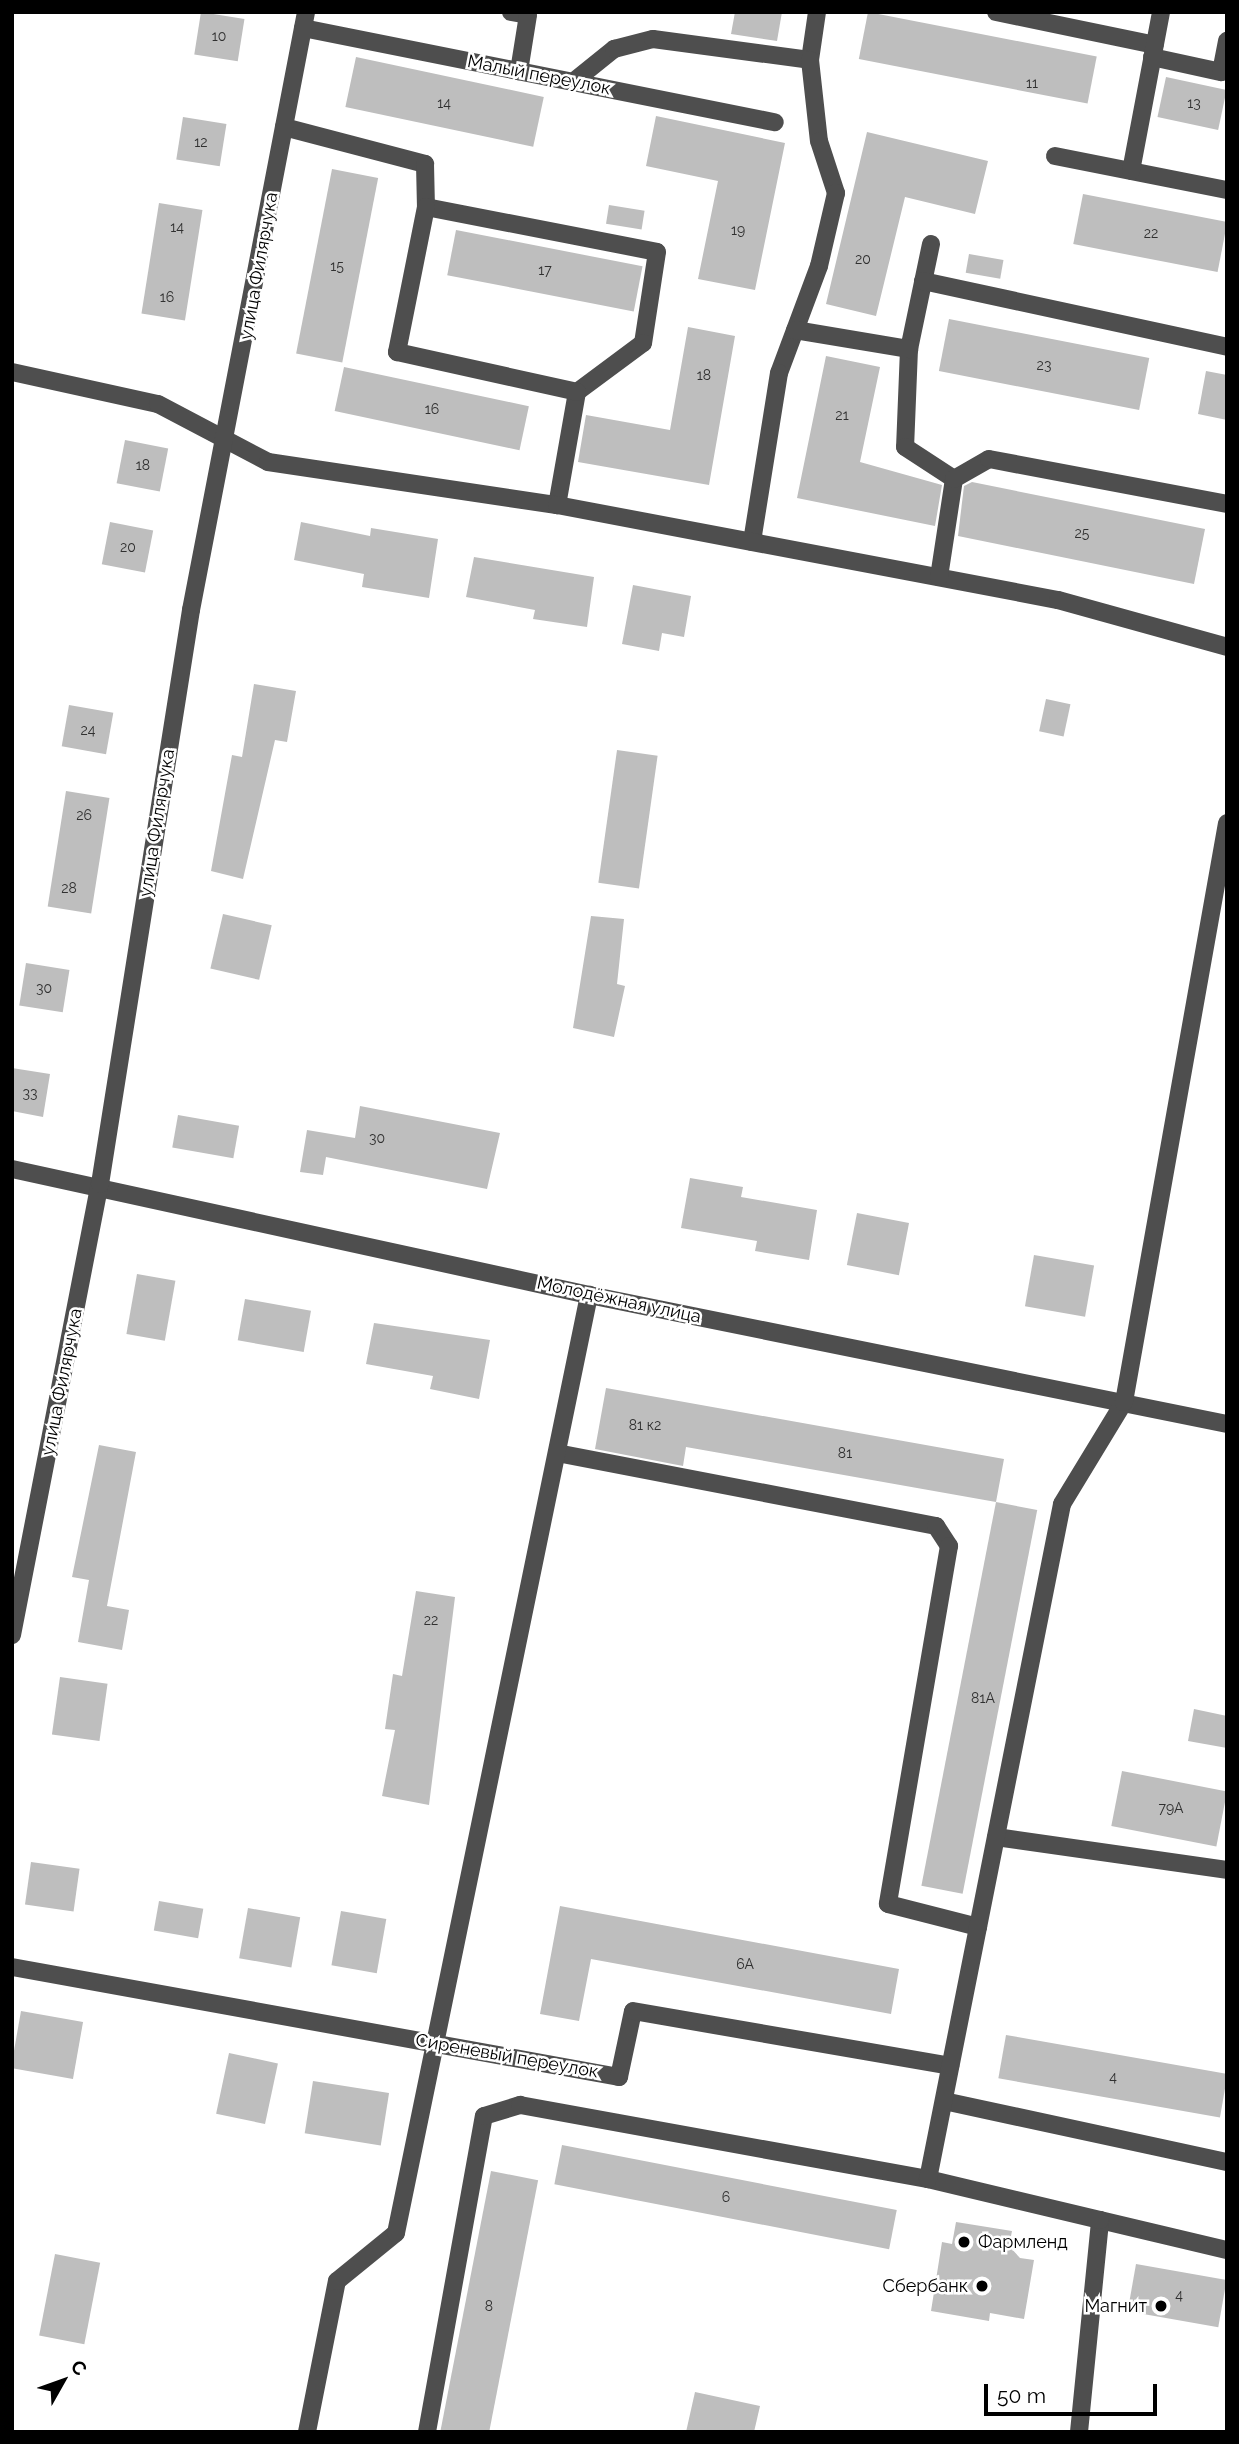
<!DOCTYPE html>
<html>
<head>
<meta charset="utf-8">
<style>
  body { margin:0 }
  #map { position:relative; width:1239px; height:2444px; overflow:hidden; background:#fff; font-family:Raleway,sans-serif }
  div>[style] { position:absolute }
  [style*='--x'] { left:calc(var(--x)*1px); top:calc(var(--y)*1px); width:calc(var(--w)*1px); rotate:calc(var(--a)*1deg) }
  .building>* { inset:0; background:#bebebe; transform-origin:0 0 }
  .minor>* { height:18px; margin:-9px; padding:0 9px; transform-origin:9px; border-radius:9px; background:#4e4e4e }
  .dots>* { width:19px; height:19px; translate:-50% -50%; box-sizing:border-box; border:4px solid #fff; border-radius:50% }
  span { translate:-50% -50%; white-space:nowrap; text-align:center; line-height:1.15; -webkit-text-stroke:5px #fff; paint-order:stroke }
  .number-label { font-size:14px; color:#303030 }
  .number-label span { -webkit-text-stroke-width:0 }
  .street-label { font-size:18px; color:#000 }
  .poi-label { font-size:18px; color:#000 }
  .left { translate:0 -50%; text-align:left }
  .right { translate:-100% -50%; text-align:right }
  .frame { position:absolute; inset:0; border:14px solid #000; pointer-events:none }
  .north { position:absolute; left:28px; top:2346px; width:70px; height:70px; -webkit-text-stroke:5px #fff; paint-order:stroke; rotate:50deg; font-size:19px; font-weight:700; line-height:28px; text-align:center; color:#000 }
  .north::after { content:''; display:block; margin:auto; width:24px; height:32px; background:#000; clip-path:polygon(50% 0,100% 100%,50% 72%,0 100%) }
  .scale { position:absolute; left:984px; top:2384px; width:173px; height:32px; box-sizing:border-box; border:4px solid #000; border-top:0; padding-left:9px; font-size:21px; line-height:24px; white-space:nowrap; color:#000; -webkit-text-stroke:5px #fff; paint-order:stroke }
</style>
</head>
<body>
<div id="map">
  <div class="building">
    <div style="left:201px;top:12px;width:44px;height:43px;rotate:9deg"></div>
    <div style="clip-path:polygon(735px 12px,782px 12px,777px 41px,731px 34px)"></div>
    <div style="left:868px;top:12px;width:233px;height:48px;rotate:11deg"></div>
    <div style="left:356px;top:57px;width:192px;height:51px;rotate:12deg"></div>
    <div style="left:1166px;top:77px;width:62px;height:41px;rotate:12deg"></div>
    <div style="clip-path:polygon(656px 116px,785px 143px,755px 290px,698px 279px,718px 181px,646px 166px)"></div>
    <div style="left:183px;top:117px;width:44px;height:43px;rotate:9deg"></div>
    <div style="clip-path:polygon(867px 132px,988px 161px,975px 214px,905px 197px,876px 316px,826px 304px)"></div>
    <div style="left:332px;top:169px;width:47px;height:188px;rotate:11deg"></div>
    <div style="left:1083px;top:194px;width:147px;height:51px;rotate:11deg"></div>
    <div style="left:159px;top:203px;width:44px;height:112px;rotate:9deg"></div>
    <div style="left:609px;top:205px;width:36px;height:19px;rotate:9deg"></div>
    <div style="left:456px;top:230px;width:190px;height:46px;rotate:11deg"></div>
    <div style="left:969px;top:254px;width:35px;height:19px;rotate:10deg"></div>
    <div style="left:949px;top:319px;width:204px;height:53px;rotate:11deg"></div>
    <div style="clip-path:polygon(688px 327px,735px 336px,709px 485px,578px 462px,586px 415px,670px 430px)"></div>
    <div style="clip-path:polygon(826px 356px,880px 367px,860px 462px,942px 485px,935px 526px,797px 498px)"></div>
    <div style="left:344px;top:367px;width:189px;height:45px;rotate:12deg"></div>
    <div style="clip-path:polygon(1206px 371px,1227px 375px,1227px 420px,1198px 414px)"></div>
    <div style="left:125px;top:440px;width:44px;height:44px;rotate:11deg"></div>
    <div style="clip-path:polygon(972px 482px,1205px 529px,1194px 584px,958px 536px,964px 486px)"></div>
    <div style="left:110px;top:522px;width:44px;height:43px;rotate:11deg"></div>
    <div style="clip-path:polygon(301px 522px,370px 536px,371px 528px,438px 539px,429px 598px,362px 587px,364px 574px,294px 560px)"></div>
    <div style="clip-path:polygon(474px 557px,594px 577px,587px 627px,533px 619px,535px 610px,466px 597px)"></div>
    <div style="clip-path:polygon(633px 585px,691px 596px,684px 637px,662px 633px,659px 651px,622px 644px)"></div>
    <div style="clip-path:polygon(254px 684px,296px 691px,287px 742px,275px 740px,243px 879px,211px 871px,232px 755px,242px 757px)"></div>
    <div style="left:1046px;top:699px;width:25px;height:33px;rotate:12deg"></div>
    <div style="left:69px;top:705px;width:45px;height:42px;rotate:10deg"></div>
    <div style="left:617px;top:750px;width:41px;height:134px;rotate:8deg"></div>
    <div style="left:66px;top:791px;width:44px;height:117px;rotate:9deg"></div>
    <div style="left:223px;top:914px;width:50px;height:56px;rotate:13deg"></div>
    <div style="clip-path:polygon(591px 916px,624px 919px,617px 984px,625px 986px,614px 1037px,573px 1028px)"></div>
    <div style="left:26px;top:963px;width:44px;height:43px;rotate:9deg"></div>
    <div style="clip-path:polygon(12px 1068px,50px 1074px,43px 1117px,12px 1111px)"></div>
    <div style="clip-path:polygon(360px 1106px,500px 1133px,487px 1189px,326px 1157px,323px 1175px,300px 1172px,307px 1130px,355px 1138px)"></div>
    <div style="left:178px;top:1115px;width:62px;height:33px;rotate:10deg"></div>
    <div style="clip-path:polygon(690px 1178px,743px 1187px,741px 1197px,817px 1210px,809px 1260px,755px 1251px,757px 1241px,681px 1228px)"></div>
    <div style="left:857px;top:1213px;width:53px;height:53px;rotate:11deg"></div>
    <div style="left:1034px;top:1255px;width:61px;height:52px;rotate:10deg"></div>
    <div style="left:137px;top:1274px;width:39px;height:61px;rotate:10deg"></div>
    <div style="left:245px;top:1299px;width:67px;height:42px;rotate:10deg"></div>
    <div style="clip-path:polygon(374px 1323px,490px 1340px,479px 1399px,430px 1389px,433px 1376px,366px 1364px)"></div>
    <div style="clip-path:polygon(606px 1388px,1004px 1459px,996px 1502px,686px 1447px,683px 1466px,595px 1449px)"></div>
    <div style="clip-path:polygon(99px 1445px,136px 1452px,107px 1606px,129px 1610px,122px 1650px,78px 1642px,89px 1580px,72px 1577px)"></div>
    <div style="left:996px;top:1502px;width:42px;height:391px;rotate:11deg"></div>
    <div style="clip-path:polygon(416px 1591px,455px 1597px,429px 1805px,382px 1796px,395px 1730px,385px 1729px,393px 1674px,402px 1676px)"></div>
    <div style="left:60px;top:1677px;width:48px;height:58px;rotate:8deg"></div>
    <div style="clip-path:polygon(1194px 1709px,1227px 1716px,1227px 1748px,1188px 1741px)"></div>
    <div style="left:1122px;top:1771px;width:107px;height:56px;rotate:11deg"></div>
    <div style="left:31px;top:1862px;width:49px;height:43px;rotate:8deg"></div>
    <div style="left:159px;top:1901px;width:45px;height:30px;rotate:10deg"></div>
    <div style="clip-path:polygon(560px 1906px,899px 1969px,891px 2014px,591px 1959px,579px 2021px,540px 2014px)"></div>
    <div style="left:248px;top:1908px;width:53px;height:51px;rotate:10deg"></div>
    <div style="left:341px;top:1911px;width:46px;height:55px;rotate:10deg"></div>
    <div style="left:21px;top:2011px;width:63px;height:58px;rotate:10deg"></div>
    <div style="left:1006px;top:2035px;width:225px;height:44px;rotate:10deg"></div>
    <div style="left:229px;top:2053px;width:50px;height:62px;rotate:12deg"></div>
    <div style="left:313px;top:2081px;width:77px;height:53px;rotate:9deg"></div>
    <div style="left:562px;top:2145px;width:341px;height:40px;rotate:11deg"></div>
    <div style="left:491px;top:2171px;width:48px;height:266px;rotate:11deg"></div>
    <div style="clip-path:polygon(956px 2222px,1012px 2231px,1009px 2246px,1020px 2258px,1034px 2260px,1024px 2319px,990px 2313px,989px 2321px,931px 2311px,942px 2242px,952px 2244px)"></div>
    <div style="left:55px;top:2254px;width:46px;height:83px;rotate:11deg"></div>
    <div style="left:1136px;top:2264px;width:92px;height:48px;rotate:10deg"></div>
    <div style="clip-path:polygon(695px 2392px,760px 2406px,754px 2432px,686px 2432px)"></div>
  </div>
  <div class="minor">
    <div style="--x:511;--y:12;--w:17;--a:10"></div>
    <div style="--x:528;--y:15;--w:57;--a:99.1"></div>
    <div style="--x:996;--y:12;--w:162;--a:11.7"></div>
    <div style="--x:303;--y:28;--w:481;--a:11.3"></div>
    <div style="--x:1152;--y:57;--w:71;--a:12.3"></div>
    <div style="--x:1221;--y:72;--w:32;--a:-79"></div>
    <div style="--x:810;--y:60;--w:49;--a:-81.7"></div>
    <div style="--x:573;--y:82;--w:53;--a:-38.8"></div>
    <div style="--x:614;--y:49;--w:40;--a:-14.4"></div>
    <div style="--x:653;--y:39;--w:158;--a:7.6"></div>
    <div style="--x:810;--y:60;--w:81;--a:83.7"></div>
    <div style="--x:819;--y:141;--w:55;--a:71.9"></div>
    <div style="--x:836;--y:193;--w:75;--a:103.1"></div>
    <div style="--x:819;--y:266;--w:114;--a:110.5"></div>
    <div style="--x:779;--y:373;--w:171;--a:99.1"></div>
    <div style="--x:284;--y:127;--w:146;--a:14.7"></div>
    <div style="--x:425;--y:164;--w:43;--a:88.7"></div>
    <div style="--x:426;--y:207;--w:235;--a:11"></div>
    <div style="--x:657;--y:252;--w:92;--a:98.7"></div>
    <div style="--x:643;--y:343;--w:82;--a:143.4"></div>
    <div style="--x:577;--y:392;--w:115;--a:100"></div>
    <div style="--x:1055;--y:156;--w:175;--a:11.2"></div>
    <div style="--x:1131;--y:171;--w:162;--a:-79.3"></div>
    <div style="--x:426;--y:207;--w:148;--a:101.3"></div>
    <div style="--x:397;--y:352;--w:184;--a:12.5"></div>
    <div style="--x:931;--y:244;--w:107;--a:101.8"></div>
    <div style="--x:909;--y:349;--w:98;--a:92.3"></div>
    <div style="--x:905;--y:447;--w:59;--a:33.1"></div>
    <div style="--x:923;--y:281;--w:311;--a:12.2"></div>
    <div style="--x:795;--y:330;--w:116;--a:9.5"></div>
    <div style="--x:12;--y:372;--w:149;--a:12.4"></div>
    <div style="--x:158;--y:404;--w:124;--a:27.8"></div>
    <div style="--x:268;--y:462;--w:292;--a:8.5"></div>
    <div style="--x:557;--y:505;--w:510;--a:10.74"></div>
    <div style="--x:1058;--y:600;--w:175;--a:15.5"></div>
    <div style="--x:939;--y:577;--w:99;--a:-81.3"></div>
    <div style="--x:954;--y:479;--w:40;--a:-29.7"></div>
    <div style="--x:989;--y:459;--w:242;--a:10.7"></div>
    <div style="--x:12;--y:1169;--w:591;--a:12.32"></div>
    <div style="--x:589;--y:1295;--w:651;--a:11.43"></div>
    <div style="--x:557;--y:1453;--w:386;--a:10.9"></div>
    <div style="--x:936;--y:1526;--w:24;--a:57"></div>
    <div style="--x:949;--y:1546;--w:363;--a:99.7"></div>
    <div style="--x:888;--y:1904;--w:93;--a:14.3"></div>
    <div style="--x:12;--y:1635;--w:460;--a:-79"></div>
    <div style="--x:100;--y:1184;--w:581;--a:-80.99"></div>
    <div style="--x:191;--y:610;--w:609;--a:-79.11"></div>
    <div style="--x:996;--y:1837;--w:233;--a:8.1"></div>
    <div style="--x:12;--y:1967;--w:617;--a:10.27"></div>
    <div style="--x:619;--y:2077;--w:67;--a:-78"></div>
    <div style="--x:633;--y:2011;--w:322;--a:9.8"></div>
    <div style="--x:944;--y:2101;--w:289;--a:12.2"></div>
    <div style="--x:1100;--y:2220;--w:130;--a:13.3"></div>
    <div style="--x:307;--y:2432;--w:154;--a:-78.8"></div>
    <div style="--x:337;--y:2281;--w:76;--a:-39.1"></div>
    <div style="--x:396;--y:2233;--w:958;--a:-78.37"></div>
    <div style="--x:427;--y:2432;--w:321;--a:-79.8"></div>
    <div style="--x:484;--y:2116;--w:38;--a:-17"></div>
    <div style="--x:520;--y:2105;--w:415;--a:10.3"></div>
    <div style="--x:1079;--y:2432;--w:213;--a:-84.3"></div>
    <div style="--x:1100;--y:2220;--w:177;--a:-166.6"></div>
    <div style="--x:928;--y:2179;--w:688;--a:-78.77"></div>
    <div style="--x:1062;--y:1504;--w:119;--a:-58.7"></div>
    <div style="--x:1124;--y:1402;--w:588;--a:-79.91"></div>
  </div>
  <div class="dots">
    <div style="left:964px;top:2242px;background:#000"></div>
    <div style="left:982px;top:2286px;background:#000"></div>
    <div style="left:1161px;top:2306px;background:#000"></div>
  </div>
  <div class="number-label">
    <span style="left:219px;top:36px">10</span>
    <span style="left:1032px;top:83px">11</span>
    <span style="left:444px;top:103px">14</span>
    <span style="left:1194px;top:103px">13</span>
    <span style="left:201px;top:142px">12</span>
    <span style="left:177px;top:227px">14</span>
    <span style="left:738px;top:230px">19</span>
    <span style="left:1151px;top:233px">22</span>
    <span style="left:863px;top:259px">20</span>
    <span style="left:337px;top:266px">15</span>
    <span style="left:545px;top:270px">17</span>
    <span style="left:167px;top:297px">16</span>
    <span style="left:1044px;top:365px">23</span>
    <span style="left:704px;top:375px">18</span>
    <span style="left:432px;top:409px">16</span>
    <span style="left:842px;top:415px">21</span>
    <span style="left:143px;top:465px">18</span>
    <span style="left:1082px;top:533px">25</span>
    <span style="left:128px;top:547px">20</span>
    <span style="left:88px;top:730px">24</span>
    <span style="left:84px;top:815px">26</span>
    <span style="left:69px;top:888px">28</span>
    <span style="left:44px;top:988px">30</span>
    <span style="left:30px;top:1093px">33</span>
    <span style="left:377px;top:1138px">30</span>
    <span style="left:645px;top:1425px">81 к2</span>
    <span style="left:845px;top:1453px">81</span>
    <span style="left:431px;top:1620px">22</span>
    <span style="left:983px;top:1698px">81А</span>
    <span style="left:1171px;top:1808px">79А</span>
    <span style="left:745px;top:1964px">6А</span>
    <span style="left:1113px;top:2077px">4</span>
    <span style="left:726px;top:2197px">6</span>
    <span style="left:1179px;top:2295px">4</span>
    <span style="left:489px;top:2306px">8</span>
  </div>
  <div class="street-label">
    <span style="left:539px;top:75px;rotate:11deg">Малый переулок</span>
    <span style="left:259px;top:266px;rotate:-80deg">улица Филярчука</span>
    <span style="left:157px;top:823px;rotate:-81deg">улица Филярчука</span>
    <span style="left:619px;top:1300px;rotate:12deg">Молодёжная улица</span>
    <span style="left:62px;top:1382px;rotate:-79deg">улица Филярчука</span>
    <span style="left:507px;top:2056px;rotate:10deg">Сиреневый переулок</span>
  </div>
  <div class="poi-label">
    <span class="left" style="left:978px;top:2242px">Фармленд</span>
    <span class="right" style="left:968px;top:2286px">Сбербанк</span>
    <span class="right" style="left:1147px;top:2306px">Магнит</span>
  </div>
  <div class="frame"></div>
  <div class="north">С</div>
  <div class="scale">50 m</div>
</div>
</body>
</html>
